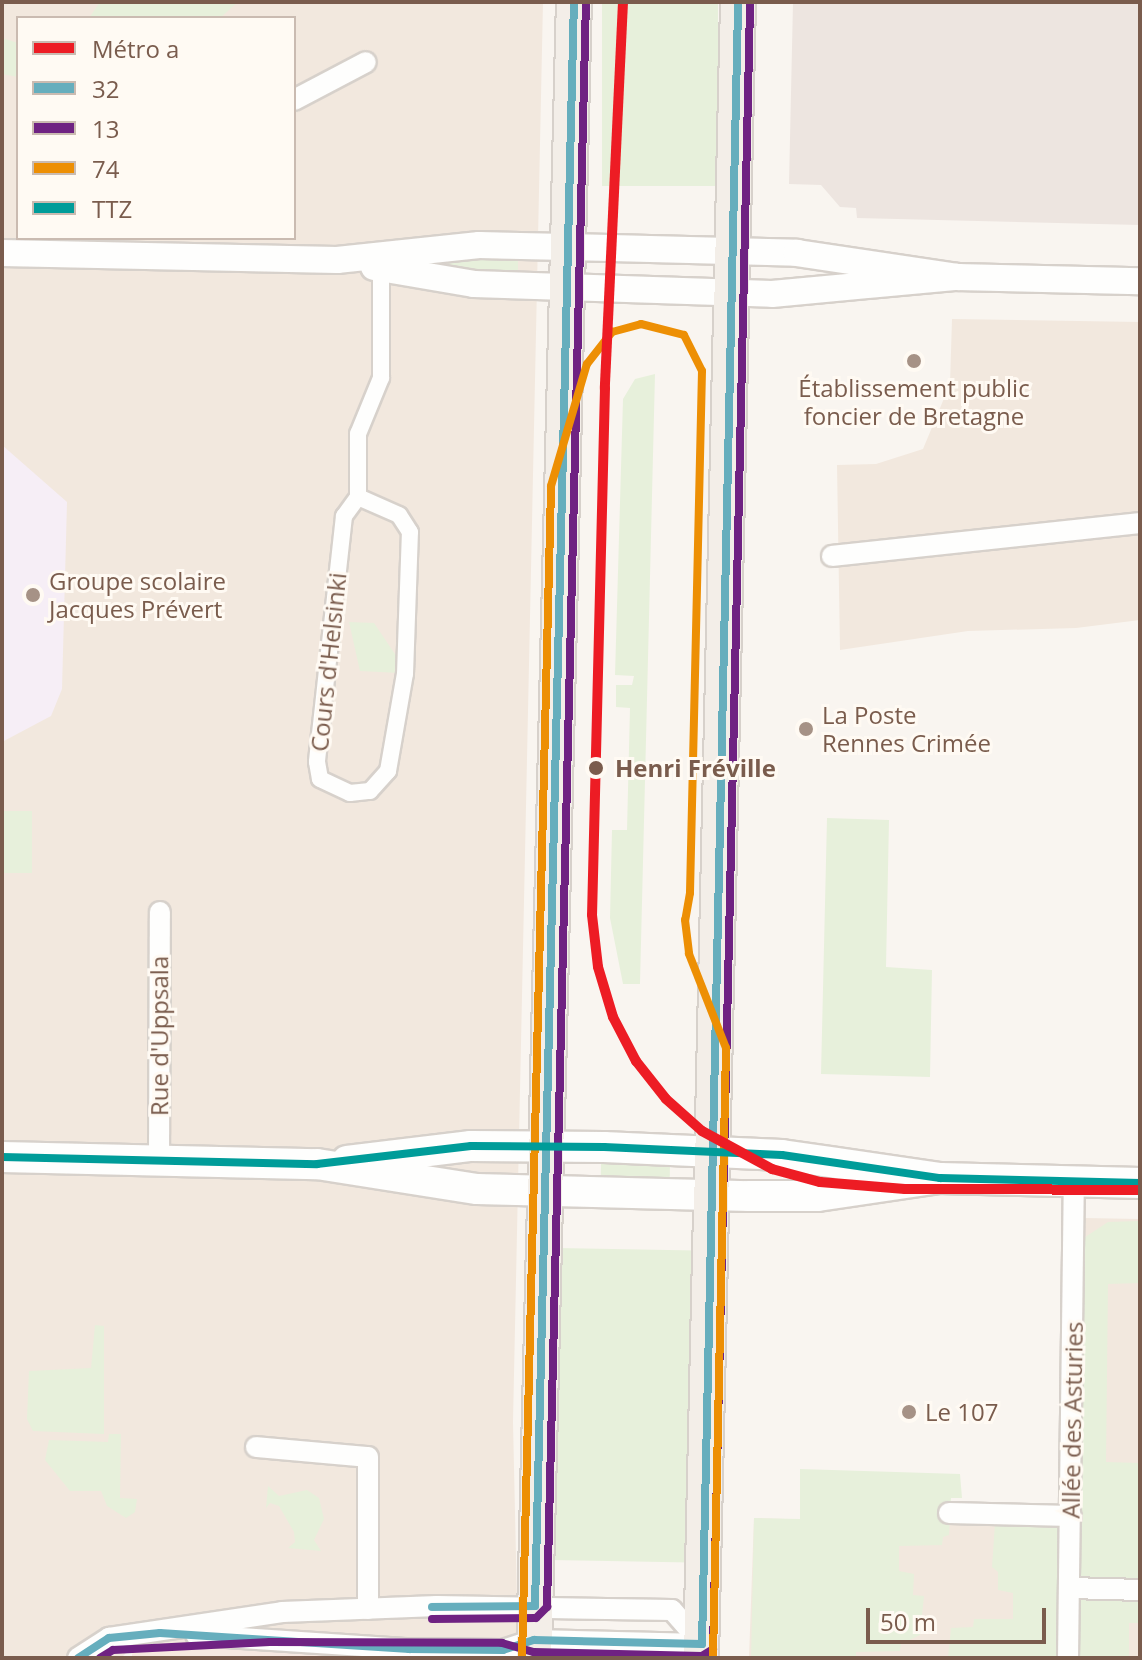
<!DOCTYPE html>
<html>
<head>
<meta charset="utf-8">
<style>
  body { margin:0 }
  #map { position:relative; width:1142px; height:1660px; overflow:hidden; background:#f9f5f0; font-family:"Open Sans",sans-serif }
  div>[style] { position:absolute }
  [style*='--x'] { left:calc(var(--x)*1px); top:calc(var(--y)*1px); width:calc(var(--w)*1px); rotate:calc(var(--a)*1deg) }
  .residential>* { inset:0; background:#f2e8de }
  .commercial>* { inset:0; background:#f6e8e1; transform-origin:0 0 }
  .industrial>* { inset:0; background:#ede5e0 }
  .education>* { inset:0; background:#f6eef6 }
  .green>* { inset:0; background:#e7f0db; transform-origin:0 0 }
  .roads { filter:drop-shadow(2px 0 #d7d1cb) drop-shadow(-2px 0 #d7d1cb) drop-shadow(0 2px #d7d1cb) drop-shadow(0 -2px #d7d1cb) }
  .pedestrian>* { height:16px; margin:-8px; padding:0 8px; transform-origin:8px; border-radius:8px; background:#fefefd }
  .minor>* { height:20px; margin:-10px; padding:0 10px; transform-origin:10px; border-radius:10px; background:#fefefd }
  .tertiary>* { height:26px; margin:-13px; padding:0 13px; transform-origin:13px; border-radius:13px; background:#fefefd }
  .secondary>* { height:30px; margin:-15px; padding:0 15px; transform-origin:15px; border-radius:15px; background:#fefefd }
  .primary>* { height:34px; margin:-17px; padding:0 17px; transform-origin:17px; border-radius:17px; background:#f3eee8 }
  .bus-1>* { height:8px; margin:-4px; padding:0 4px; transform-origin:4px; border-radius:4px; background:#66aebd }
  .bus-2>* { height:8px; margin:-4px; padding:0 4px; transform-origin:4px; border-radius:4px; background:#6f2282 }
  .bus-3>* { height:8px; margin:-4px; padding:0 4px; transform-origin:4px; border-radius:4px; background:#ed8f04 }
  .bus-4>* { height:8px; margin:-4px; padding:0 4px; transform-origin:4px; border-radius:4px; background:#009c99 }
  .metro-1>* { height:10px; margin:-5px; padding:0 5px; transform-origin:5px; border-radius:5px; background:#ed1c24 }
  .dots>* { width:22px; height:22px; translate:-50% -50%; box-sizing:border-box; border:4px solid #fffaf3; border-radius:50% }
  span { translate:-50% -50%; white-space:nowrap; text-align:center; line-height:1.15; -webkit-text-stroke:6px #fffaf3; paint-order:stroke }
  .poi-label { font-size:24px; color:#7a5c4d }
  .left { translate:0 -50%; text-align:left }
  .street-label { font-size:24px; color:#7a5c4d }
  .stop-label { font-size:24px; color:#7a5c4d; font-weight:700 }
  .frame { position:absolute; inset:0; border:4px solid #7a5c4d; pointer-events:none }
  .legend { position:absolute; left:16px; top:16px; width:280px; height:224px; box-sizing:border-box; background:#fffaf3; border:2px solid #cabbb1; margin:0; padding:10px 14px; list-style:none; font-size:24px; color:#7a5c4d }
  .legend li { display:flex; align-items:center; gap:16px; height:40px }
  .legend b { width:40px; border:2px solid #cabbb1 }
  .scale { position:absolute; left:866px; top:1608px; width:180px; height:36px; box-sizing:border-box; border:4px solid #7a5c4d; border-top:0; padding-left:10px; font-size:24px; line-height:28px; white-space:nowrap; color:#7a5c4d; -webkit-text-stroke:6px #fffaf3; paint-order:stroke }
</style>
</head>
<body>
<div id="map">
  <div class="residential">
    <div style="clip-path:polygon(evenodd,2px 2px,543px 2px,513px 1422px,518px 1647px,132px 1647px,121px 1658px,2px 1658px,2px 2px,18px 18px,294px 18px,294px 238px,18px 238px,18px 18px)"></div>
    <div style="clip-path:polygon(952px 319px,1140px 322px,1140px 620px,1076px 628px,968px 631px,840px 650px,837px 465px,876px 464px,923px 449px,950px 384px)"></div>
    <div style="clip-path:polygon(1085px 1218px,1140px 1219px,1140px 1658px,749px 1658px,754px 1518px,1075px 1528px)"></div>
  </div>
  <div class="commercial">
    <div style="left:132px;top:1647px;width:386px;height:16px"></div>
  </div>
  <div class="industrial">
    <div style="clip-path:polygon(793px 2px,1140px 2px,1140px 225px,857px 218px,856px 208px,840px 207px,821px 185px,789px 184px)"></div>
  </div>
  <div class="education">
    <div style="clip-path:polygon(2px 445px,67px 502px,62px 689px,51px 716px,2px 742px)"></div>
  </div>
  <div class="green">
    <div style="clip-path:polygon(100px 2px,238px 2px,220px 18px,89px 18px)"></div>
    <div style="left:602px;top:2px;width:116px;height:184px"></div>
    <div style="clip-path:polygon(2px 38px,18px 43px,18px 77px,2px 74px)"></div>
    <div style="clip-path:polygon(479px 257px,518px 258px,518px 277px,472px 274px,426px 263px)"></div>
    <div style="clip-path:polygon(655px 374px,640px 984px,623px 984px,610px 918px,612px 830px,627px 830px,630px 708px,616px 707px,616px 685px,632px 685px,634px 676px,615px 675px,623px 399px,635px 379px)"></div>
    <div style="clip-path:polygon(349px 622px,374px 623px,401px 663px,400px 673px,360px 671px)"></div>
    <div style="left:2px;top:811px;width:30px;height:62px"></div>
    <div style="clip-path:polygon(827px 818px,889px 820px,886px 967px,932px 970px,930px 1077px,821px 1074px)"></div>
    <div style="left:601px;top:1163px;width:69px;height:19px;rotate:1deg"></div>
    <div style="clip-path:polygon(1140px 1221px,1140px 1283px,1108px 1284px,1106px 1462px,1140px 1463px,1140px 1623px,1129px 1623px,1129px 1658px,1073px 1658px,1077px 1526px,1060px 1496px,1067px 1249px,1108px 1222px)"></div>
    <div style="left:557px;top:1248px;width:139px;height:312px;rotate:1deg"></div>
    <div style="clip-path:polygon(95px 1325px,104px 1326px,104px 1434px,33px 1431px,27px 1419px,29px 1371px,91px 1368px)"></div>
    <div style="clip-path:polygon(109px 1434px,121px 1434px,120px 1498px,137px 1499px,135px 1512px,126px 1518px,107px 1506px,101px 1491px,70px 1491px,45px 1460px,49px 1440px,108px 1442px)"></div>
    <div style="clip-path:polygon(800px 1469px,960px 1474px,962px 1498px,951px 1498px,949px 1535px,943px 1537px,942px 1545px,899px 1546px,899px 1571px,914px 1574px,913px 1595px,924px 1596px,920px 1635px,901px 1644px,900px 1651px,856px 1652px,856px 1658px,751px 1658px,754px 1518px,800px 1519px)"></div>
    <div style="clip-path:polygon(268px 1486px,279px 1496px,307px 1490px,319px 1498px,324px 1519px,314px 1540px,321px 1551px,288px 1548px,295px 1542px,294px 1532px,279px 1506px,270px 1503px,266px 1508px)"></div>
    <div style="clip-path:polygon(995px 1523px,1063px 1528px,1062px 1658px,948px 1658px,951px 1628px,973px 1627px,974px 1619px,1013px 1619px,1013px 1593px,998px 1590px,998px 1572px,992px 1567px)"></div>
  </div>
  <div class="roads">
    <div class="pedestrian">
      <div style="--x:358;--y:497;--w:24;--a:126"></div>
      <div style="--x:344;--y:516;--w:247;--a:96.3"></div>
      <div style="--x:317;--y:762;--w:17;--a:80"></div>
      <div style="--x:320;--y:779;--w:33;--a:25"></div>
      <div style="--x:350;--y:793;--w:20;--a:-6"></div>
      <div style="--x:370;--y:791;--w:27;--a:-48"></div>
      <div style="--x:388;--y:771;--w:98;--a:-80.1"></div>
      <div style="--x:405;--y:674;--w:142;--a:-88"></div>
      <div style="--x:410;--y:532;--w:20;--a:-123"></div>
      <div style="--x:399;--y:515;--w:45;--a:-156.3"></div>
      <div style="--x:358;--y:497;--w:63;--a:-90"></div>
      <div style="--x:358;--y:434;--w:61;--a:-67.7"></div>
      <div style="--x:381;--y:378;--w:110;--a:-90"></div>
    </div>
    <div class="minor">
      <div style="--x:294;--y:100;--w:81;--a:-27.8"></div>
      <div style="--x:832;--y:556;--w:310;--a:-6.1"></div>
      <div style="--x:159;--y:1161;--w:249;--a:-89.8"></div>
      <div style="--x:256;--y:1447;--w:112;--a:5.1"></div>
      <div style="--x:368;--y:1457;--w:152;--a:90"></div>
      <div style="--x:949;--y:1513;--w:122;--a:1.4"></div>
      <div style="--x:1070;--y:1588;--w:70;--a:1.6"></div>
      <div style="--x:196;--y:1635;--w:213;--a:3.8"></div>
      <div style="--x:409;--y:1649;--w:94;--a:0.6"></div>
      <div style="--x:503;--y:1650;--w:33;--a:-18"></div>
      <div style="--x:534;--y:1640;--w:168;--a:1.4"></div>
      <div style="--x:78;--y:1658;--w:37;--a:-33"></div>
      <div style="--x:109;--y:1638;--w:175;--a:-8.5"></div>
      <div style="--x:282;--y:1612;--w:155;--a:-2.2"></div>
      <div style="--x:437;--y:1606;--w:235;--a:1"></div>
      <div style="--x:672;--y:1610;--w:45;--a:48.6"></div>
      <div style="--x:1068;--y:1658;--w:477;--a:-89.3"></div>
    </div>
    <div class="tertiary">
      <div style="--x:2;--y:253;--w:335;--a:1.2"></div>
      <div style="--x:337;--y:260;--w:143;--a:-6"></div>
      <div style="--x:479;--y:245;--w:132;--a:1.3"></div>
      <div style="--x:611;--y:248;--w:186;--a:1.5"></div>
      <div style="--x:797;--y:253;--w:162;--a:8.5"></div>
      <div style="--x:374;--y:267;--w:101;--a:9.6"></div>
      <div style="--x:474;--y:284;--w:298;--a:1.9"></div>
      <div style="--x:772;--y:294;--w:186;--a:-5.3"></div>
      <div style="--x:957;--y:277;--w:183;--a:1.3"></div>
    </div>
    <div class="secondary">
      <div style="--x:2;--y:1157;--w:315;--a:1.3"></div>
      <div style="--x:317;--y:1164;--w:162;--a:8.9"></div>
      <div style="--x:477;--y:1189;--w:272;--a:1.5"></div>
      <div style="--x:749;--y:1196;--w:69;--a:0"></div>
      <div style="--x:818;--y:1196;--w:123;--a:-8.4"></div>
      <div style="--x:347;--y:1161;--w:125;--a:-6.9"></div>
      <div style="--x:471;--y:1146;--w:133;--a:0.4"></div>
      <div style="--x:604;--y:1147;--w:178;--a:2.6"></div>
      <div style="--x:782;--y:1155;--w:160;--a:8.3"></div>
      <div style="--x:940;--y:1178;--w:200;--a:1.4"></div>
    </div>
    <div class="primary">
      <div style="--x:534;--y:1658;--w:1656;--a:-88.62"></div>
      <div style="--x:701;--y:1658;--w:1656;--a:-88.72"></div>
    </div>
  </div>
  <div class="bus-1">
    <div style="--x:432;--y:1607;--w:103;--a:-0.6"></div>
    <div style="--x:535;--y:1606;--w:1604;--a:-88.61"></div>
    <div style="--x:78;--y:1658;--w:37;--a:-33"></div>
    <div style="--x:109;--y:1638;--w:51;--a:-5.6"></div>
    <div style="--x:160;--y:1633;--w:250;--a:3.7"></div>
    <div style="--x:409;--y:1649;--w:94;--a:0.6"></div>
    <div style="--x:503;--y:1650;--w:33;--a:-18"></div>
    <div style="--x:534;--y:1640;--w:168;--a:1.4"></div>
    <div style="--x:702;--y:1644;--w:1642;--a:-88.74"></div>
  </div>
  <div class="bus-2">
    <div style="--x:432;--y:1619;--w:104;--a:-0.6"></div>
    <div style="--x:536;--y:1618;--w:16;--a:-45"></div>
    <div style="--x:547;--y:1607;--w:1605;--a:-88.61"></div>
    <div style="--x:100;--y:1658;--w:15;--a:-32"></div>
    <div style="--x:113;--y:1650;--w:157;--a:-2.9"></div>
    <div style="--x:270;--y:1642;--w:232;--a:0.2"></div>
    <div style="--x:502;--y:1643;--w:33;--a:16"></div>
    <div style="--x:534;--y:1652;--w:168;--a:1.4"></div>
    <div style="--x:702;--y:1656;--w:13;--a:-32"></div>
    <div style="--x:713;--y:1649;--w:1647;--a:-88.71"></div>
  </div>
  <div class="bus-3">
    <div style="--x:522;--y:1658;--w:1172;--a:-88.58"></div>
    <div style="--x:551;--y:486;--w:127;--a:-73.6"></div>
    <div style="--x:587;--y:364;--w:41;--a:-52"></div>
    <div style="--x:612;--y:332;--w:30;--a:-15"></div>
    <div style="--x:641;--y:324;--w:44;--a:14.3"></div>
    <div style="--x:684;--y:335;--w:40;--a:63.4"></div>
    <div style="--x:702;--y:371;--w:522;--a:91.32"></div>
    <div style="--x:690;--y:893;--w:27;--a:100"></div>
    <div style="--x:685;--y:920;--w:34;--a:83"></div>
    <div style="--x:689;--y:954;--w:101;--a:68.5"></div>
    <div style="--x:726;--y:1048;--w:610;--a:91.22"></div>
  </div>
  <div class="bus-4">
    <div style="--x:2;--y:1157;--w:315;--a:1.3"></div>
    <div style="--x:317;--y:1164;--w:155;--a:-6.7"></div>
    <div style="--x:471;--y:1146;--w:133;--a:0.4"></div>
    <div style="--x:604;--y:1147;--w:178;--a:2.6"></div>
    <div style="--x:782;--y:1155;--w:160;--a:8.3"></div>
    <div style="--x:940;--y:1178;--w:200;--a:1.4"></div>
  </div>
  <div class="metro-1">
    <div style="--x:623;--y:2;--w:386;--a:92.7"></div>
    <div style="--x:605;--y:388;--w:527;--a:91.41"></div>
    <div style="--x:592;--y:915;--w:52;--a:83.4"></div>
    <div style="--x:598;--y:967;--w:52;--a:73.3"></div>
    <div style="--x:613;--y:1017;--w:50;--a:62.4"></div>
    <div style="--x:636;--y:1061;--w:48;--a:51.7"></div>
    <div style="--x:666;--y:1099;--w:48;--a:41.6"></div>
    <div style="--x:702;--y:1131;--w:80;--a:28.5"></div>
    <div style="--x:772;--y:1169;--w:50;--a:15.2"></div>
    <div style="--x:820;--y:1182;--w:85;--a:4.7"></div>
    <div style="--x:905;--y:1189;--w:235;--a:0.2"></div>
  </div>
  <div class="dots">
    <div style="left:914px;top:361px;background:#a69286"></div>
    <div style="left:33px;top:595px;background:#a69286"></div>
    <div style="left:806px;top:729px;background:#a69286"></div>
    <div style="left:596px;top:768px;background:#7a5c4d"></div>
    <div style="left:909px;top:1412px;background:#a69286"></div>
  </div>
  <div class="poi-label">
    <span style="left:914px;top:402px">Établissement public<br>foncier de Bretagne</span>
    <span class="left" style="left:49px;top:595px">Groupe scolaire<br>Jacques Prévert</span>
    <span class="left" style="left:822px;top:729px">La Poste<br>Rennes Crimée</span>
    <span class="left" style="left:925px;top:1412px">Le 107</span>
  </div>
  <div class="street-label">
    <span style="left:328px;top:662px;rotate:-84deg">Cours d'Helsinki</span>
    <span style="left:159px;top:1036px;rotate:-90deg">Rue d'Uppsala</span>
    <span style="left:1072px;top:1420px;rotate:-89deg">Allée des Asturies</span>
  </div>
  <div class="stop-label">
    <span class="left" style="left:615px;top:768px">Henri Fréville</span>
  </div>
  <div class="frame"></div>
  <ul class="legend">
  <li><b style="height:10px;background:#ed1c24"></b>Métro a</li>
  <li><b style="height:10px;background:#66aebd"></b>32</li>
  <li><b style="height:10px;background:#6f2282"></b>13</li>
  <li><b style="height:10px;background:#ed8f04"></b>74</li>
  <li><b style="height:10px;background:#009c99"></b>TTZ</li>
  </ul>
  <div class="scale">50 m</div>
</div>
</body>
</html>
